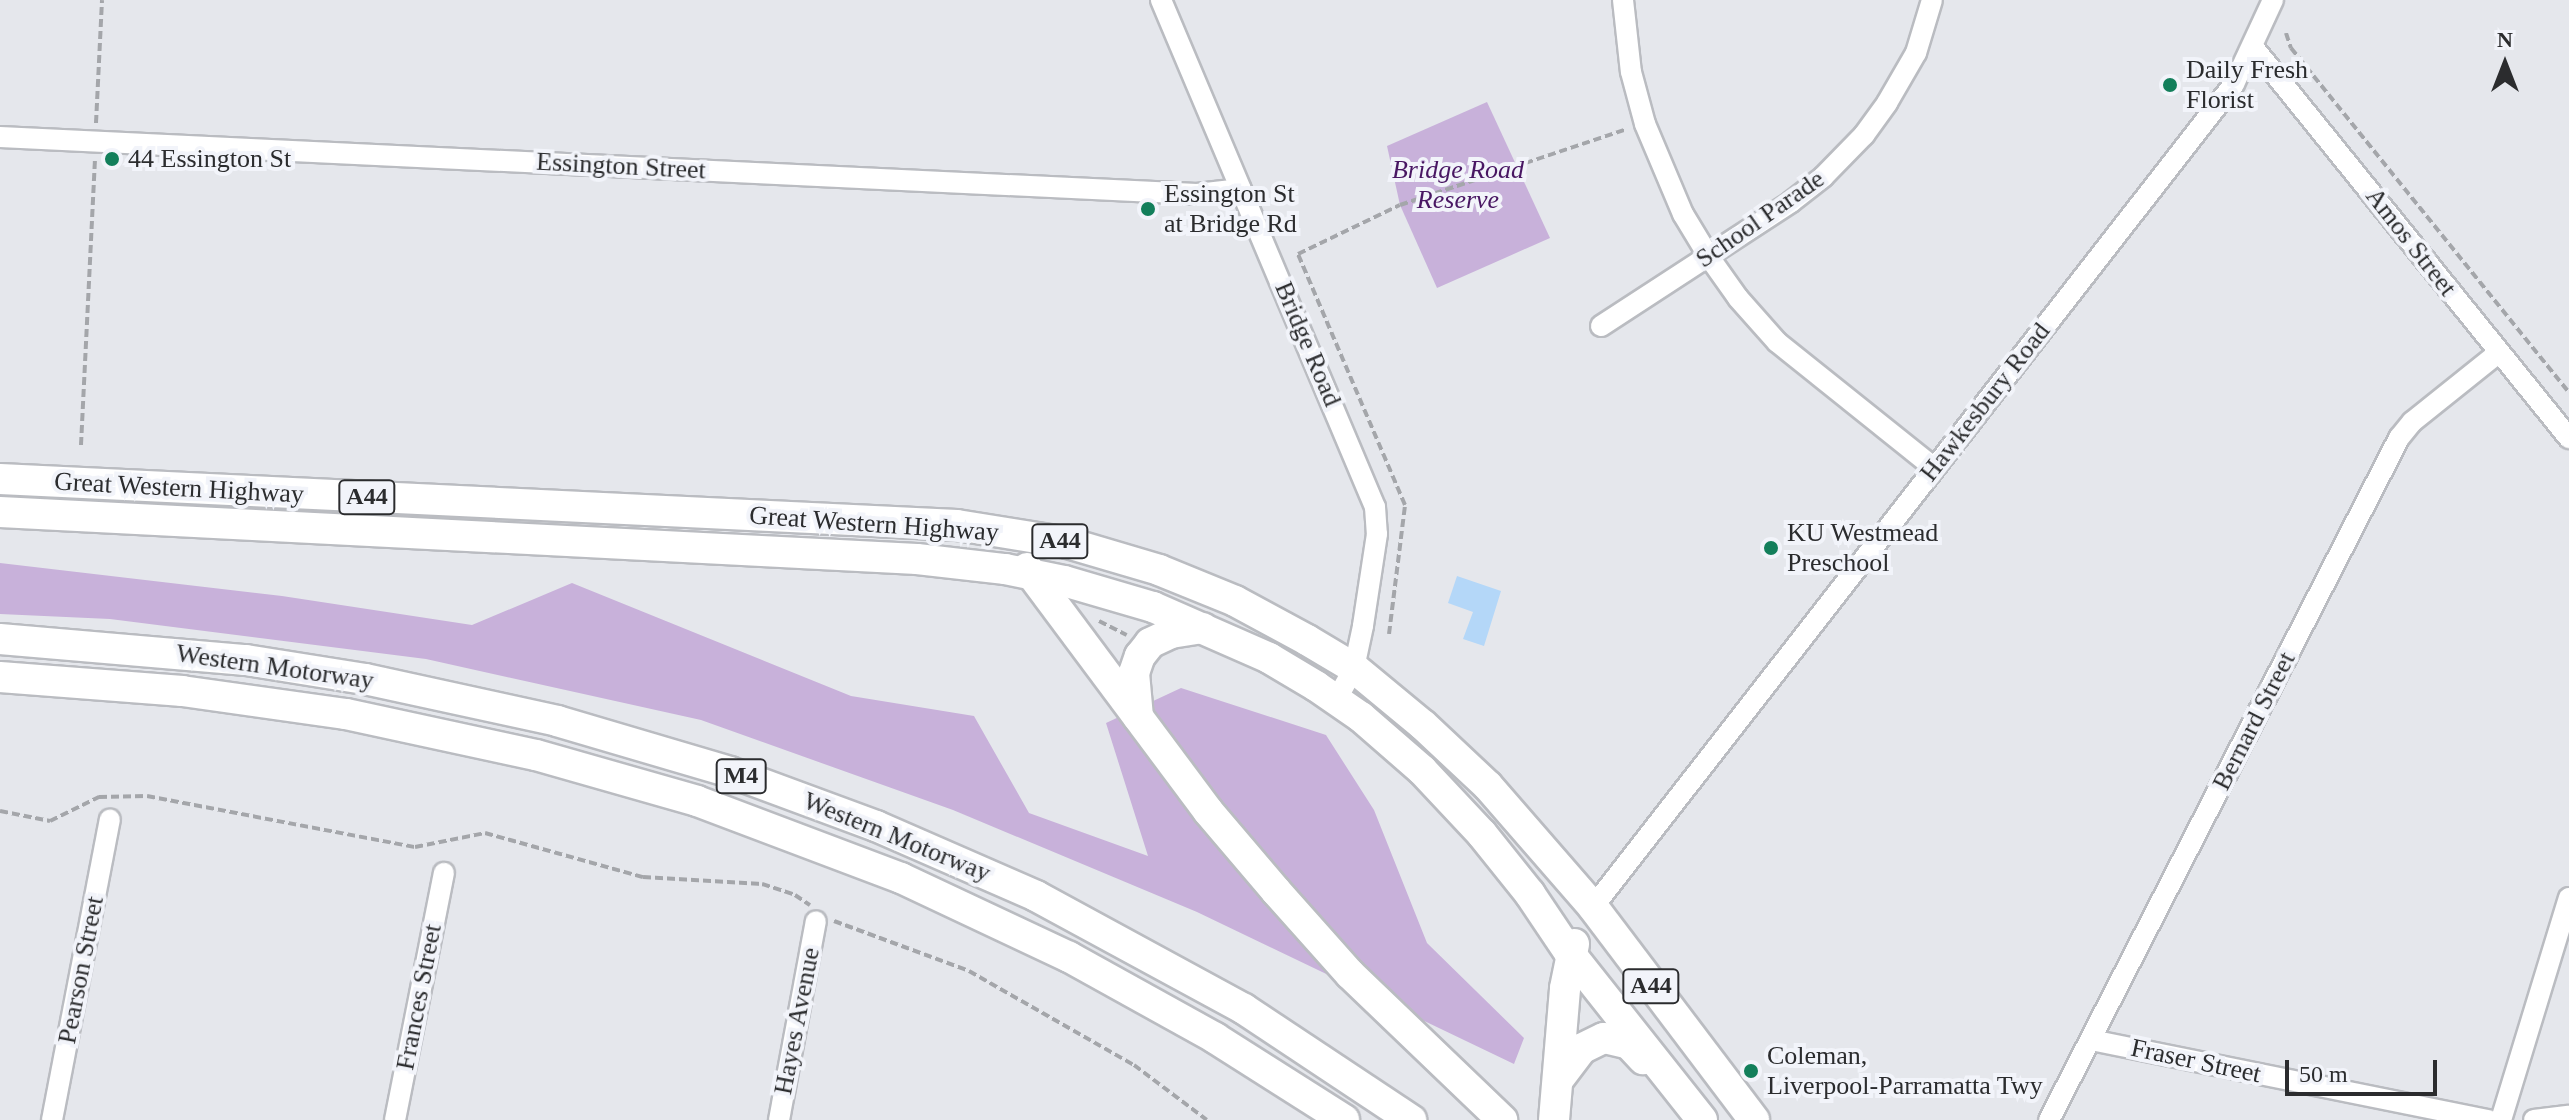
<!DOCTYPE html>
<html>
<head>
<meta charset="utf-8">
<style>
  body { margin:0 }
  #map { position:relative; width:2569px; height:1120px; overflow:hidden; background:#e5e7ec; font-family:Georgia,serif }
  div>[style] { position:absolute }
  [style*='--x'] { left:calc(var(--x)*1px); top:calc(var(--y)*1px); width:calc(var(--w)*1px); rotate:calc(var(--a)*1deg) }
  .green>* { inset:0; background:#c8b1da }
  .building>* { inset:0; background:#b4d7f8 }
  .path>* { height:4px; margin-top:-2px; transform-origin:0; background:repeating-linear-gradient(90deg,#a4a6aa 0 8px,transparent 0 12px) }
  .roads { filter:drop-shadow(2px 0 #babcc1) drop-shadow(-2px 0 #babcc1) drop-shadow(0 2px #babcc1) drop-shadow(0 -2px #babcc1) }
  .minor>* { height:20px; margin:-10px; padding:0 10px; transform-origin:10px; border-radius:10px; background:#fff }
  .highway>* { height:30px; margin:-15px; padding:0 15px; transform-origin:15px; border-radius:15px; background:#fff }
  .dots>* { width:22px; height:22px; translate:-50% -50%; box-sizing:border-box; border:4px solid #f2f4fa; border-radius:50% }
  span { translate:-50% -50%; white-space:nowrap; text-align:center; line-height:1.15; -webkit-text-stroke:8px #f2f4fa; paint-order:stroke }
  .shield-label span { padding:2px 6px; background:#f2f4fa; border:2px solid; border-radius:6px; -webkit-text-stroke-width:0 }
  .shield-label { font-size:24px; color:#2b2c2e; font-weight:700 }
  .poi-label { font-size:26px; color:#2b2c2e }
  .left { translate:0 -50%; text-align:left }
  .street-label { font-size:26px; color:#2b2c2e }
  .park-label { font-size:26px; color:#491763; font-style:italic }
  .north { position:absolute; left:2465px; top:24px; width:80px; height:80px; -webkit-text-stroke:6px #f2f4fa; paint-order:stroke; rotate:0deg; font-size:22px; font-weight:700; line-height:32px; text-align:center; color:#2b2c2e }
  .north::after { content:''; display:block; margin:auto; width:28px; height:36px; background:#2b2c2e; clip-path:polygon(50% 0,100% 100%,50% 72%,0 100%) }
  .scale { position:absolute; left:2285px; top:1060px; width:152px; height:36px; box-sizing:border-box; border:4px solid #2b2c2e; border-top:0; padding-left:10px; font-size:24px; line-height:28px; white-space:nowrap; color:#2b2c2e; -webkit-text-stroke:6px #f2f4fa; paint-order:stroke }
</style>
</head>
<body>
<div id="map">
  <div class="green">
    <div style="clip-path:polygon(1487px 102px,1550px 238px,1437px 288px,1400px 205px,1387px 146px)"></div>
    <div style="clip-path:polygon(0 563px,282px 596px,472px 625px,572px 583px,851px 696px,974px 716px,1029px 813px,1148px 856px,1106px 723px,1181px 688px,1326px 735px,1374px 810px,1427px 943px,1524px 1038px,1514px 1064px,1197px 912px,953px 810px,701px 720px,426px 659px,110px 619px,0 614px)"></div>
  </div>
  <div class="building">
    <div style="clip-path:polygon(1457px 576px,1501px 591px,1484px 646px,1463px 639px,1473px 612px,1448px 603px)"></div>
  </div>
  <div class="path">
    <div style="--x:2286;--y:33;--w:16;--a:72"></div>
    <div style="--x:2291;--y:48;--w:442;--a:51.1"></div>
    <div style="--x:96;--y:123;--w:123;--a:-87.2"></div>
    <div style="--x:81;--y:445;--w:285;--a:-87.2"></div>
    <div style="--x:1099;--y:621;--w:31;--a:27"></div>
    <div style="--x:1389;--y:634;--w:130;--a:-82.9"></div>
    <div style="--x:1405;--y:505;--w:273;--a:-113.1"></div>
    <div style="--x:1298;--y:254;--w:113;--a:-25.7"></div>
    <div style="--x:1400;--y:205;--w:239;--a:-18.5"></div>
    <div style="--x:0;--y:811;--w:51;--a:11.3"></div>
    <div style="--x:50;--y:821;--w:55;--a:-26.1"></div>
    <div style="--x:99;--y:797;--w:48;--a:-1.2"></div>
    <div style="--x:147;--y:796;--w:273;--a:10.8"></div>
    <div style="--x:415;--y:847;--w:71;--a:-11.3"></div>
    <div style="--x:485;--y:833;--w:164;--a:15.6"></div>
    <div style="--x:643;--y:877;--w:119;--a:3.4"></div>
    <div style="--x:762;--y:884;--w:35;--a:18"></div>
    <div style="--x:795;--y:895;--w:18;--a:34"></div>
    <div style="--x:834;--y:921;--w:144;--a:20.3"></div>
    <div style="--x:969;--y:971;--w:190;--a:29.7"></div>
    <div style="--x:1134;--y:1065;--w:91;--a:37"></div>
  </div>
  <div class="roads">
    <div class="minor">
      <div style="--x:1161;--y:0;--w:550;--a:67.12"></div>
      <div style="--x:1375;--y:507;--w:27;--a:86"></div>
      <div style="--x:1377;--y:534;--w:93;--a:98.7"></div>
      <div style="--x:1363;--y:626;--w:43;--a:102.1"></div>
      <div style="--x:1354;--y:668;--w:35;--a:119"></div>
      <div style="--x:1623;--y:0;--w:72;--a:83.7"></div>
      <div style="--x:1631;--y:72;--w:54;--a:74.9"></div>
      <div style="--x:1645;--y:124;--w:98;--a:67.1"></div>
      <div style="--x:1683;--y:214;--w:50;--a:58.8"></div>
      <div style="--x:1709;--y:257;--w:50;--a:54.7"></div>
      <div style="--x:1738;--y:298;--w:59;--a:48.4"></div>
      <div style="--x:1777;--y:342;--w:201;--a:38.7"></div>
      <div style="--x:2253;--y:47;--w:503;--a:51.06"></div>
      <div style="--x:0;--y:137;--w:1198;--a:2.73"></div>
      <div style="--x:1197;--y:194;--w:44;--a:-6.5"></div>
      <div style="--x:1601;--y:326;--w:227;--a:-33.1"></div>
      <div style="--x:1791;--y:202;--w:41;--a:-38"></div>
      <div style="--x:1823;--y:177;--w:59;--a:-45.7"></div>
      <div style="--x:1864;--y:135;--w:39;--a:-54"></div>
      <div style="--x:1887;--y:103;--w:58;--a:-59.9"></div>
      <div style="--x:1916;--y:53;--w:55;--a:-73.2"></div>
      <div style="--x:1593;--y:907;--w:1043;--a:-52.09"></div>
      <div style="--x:2234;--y:84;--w:93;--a:-65.1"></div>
      <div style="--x:2091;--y:1040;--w:406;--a:11.4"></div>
      <div style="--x:52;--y:1120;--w:306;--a:-79.1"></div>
      <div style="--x:395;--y:1120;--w:252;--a:-78.8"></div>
      <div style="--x:779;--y:1120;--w:202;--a:-79.5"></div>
      <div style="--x:2049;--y:1120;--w:767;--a:-62.83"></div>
      <div style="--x:2399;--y:438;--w:21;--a:-51"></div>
      <div style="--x:2412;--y:422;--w:110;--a:-38.7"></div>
      <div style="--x:2501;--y:1120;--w:232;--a:-73"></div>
      <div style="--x:2534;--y:1120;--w:35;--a:-7"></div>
    </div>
    <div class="highway">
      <div style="--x:0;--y:479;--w:958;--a:2.75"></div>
      <div style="--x:957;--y:525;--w:112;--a:9.2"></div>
      <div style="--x:1068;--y:543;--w:95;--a:16.5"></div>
      <div style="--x:1159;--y:570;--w:82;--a:22.2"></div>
      <div style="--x:1235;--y:601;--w:82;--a:28.4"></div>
      <div style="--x:1307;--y:640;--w:55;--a:30.8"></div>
      <div style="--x:1354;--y:668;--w:89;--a:39.6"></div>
      <div style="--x:1423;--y:725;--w:89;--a:43.2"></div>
      <div style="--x:1488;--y:786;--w:160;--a:49"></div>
      <div style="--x:1593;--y:907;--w:267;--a:52.9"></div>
      <div style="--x:0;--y:512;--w:918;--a:2.93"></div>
      <div style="--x:917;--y:559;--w:89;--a:6.5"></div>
      <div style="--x:1005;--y:569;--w:60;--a:11.5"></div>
      <div style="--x:1064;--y:581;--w:93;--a:16.3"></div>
      <div style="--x:1153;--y:607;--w:127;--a:23.7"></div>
      <div style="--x:1269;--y:658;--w:55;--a:30.8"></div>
      <div style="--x:1316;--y:686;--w:55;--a:34.6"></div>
      <div style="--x:1361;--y:717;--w:81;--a:41"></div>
      <div style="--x:1422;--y:770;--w:88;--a:46.8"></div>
      <div style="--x:1482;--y:834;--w:77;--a:51.3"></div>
      <div style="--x:1530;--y:894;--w:70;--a:56.1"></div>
      <div style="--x:1569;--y:952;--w:214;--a:51.6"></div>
      <div style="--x:1027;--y:568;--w:303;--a:53.3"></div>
      <div style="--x:1208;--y:811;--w:105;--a:49.6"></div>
      <div style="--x:1276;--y:891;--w:111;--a:48.3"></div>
      <div style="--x:1350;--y:974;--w:211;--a:43.8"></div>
      <div style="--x:0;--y:639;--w:247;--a:4.9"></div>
      <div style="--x:246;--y:660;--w:121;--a:9.1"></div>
      <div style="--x:365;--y:679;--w:197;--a:12.3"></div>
      <div style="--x:557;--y:721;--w:180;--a:16.4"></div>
      <div style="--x:730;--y:772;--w:156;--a:20.3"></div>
      <div style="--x:876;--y:826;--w:175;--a:23.6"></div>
      <div style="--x:1036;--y:896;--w:237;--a:28.5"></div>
      <div style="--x:1244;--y:1009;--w:201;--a:33.6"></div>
      <div style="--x:0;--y:677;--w:183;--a:4.4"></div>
      <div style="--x:182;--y:691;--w:166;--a:8"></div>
      <div style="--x:346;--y:714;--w:194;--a:12.2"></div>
      <div style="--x:536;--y:755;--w:167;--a:15.9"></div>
      <div style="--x:697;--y:801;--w:218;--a:20.7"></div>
      <div style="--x:901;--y:878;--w:186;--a:25.2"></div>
      <div style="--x:1069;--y:957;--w:167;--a:29"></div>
      <div style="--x:1215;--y:1038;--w:153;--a:32.4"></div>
      <div style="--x:1138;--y:717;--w:44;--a:-95.2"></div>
      <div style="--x:1134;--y:673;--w:18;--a:-71"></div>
      <div style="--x:1140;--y:656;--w:16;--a:-52"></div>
      <div style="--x:1150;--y:643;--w:23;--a:-25"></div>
      <div style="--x:1171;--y:633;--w:32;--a:-9"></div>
      <div style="--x:1558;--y:1080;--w:39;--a:-53"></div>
      <div style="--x:1581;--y:1049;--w:25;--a:-26"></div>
      <div style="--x:1604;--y:1038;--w:26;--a:13"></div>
      <div style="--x:1629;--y:1044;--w:21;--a:47"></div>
      <div style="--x:1554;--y:1120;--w:132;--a:-85.2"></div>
      <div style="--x:1565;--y:988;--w:45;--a:-78.4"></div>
    </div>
  </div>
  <div class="dots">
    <div style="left:2170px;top:85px;background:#137f5b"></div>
    <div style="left:112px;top:159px;background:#137f5b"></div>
    <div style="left:1148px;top:209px;background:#137f5b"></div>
    <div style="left:1771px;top:548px;background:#137f5b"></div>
    <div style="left:1751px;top:1071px;background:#137f5b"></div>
  </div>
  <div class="shield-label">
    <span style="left:367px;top:497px">A44</span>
    <span style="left:1060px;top:541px">A44</span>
    <span style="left:741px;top:776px">M4</span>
    <span style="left:1651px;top:986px">A44</span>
  </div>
  <div class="poi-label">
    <span class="left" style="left:2186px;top:85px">Daily Fresh<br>Florist</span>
    <span class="left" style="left:128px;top:159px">44 Essington St</span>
    <span class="left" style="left:1164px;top:209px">Essington St<br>at Bridge Rd</span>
    <span class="left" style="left:1787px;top:548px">KU Westmead<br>Preschool</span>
    <span class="left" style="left:1767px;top:1071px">Coleman,<br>Liverpool-Parramatta Twy</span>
  </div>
  <div class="street-label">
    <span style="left:621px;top:166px;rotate:3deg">Essington Street</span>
    <span style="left:1760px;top:219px;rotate:-35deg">School Parade</span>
    <span style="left:2411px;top:242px;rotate:52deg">Amos Street</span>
    <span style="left:1308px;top:344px;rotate:67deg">Bridge Road</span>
    <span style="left:1985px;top:402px;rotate:-52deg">Hawkesbury Road</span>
    <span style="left:179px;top:488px;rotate:3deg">Great Western Highway</span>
    <span style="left:874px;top:524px;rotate:4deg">Great Western Highway</span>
    <span style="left:275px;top:667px;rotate:8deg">Western Motorway</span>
    <span style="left:2254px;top:721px;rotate:-63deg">Bernard Street</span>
    <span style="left:897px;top:837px;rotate:22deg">Western Motorway</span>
    <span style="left:81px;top:970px;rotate:-79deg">Pearson Street</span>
    <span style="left:419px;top:997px;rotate:-79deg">Frances Street</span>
    <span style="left:797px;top:1021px;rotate:-79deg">Hayes Avenue</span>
    <span style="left:2196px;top:1061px;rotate:12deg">Fraser Street</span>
  </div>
  <div class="park-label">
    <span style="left:1458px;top:185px">Bridge Road<br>Reserve</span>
  </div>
  <div class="north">N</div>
  <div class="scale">50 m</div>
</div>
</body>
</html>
